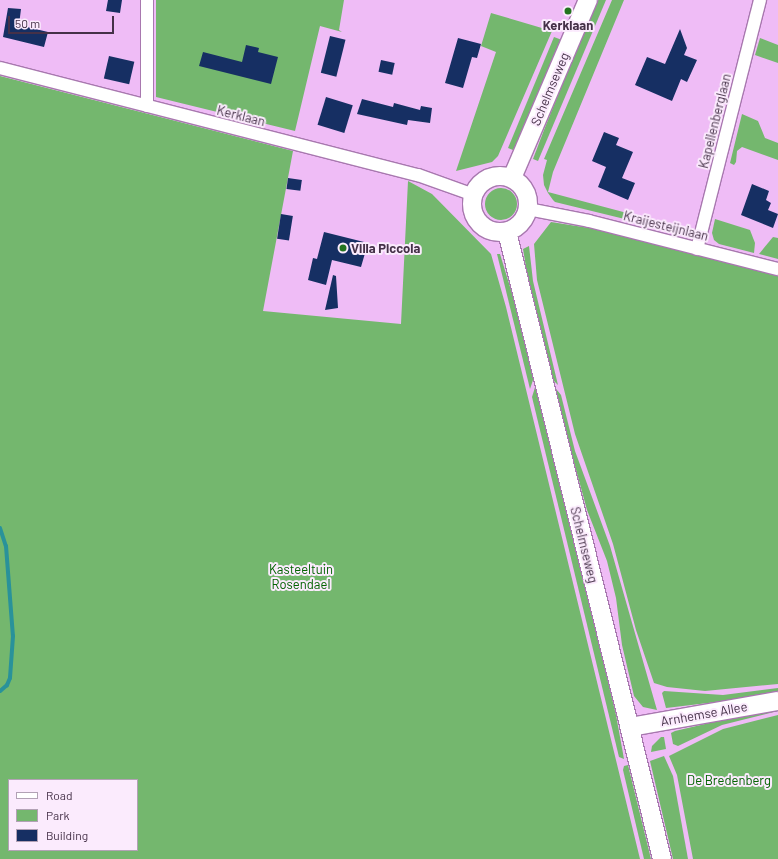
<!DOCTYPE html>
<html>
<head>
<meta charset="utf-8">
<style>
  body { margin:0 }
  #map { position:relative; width:778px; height:859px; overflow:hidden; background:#efbcf6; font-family:Barlow,sans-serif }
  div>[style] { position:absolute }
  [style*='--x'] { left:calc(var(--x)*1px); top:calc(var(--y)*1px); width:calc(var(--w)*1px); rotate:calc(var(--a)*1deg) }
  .green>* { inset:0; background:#74b76e }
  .round { border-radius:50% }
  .stream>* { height:4px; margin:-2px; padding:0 2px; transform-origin:2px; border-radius:2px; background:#29929a }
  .building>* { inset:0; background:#162f63; transform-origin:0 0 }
  .roads { filter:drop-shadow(1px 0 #a878af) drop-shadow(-1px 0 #a878af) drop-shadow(0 1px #a878af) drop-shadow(0 -1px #a878af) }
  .street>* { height:12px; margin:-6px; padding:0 6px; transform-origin:6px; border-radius:6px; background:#fff }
  .secondary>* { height:18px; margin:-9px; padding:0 9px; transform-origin:9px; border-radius:9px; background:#fff }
  .secondary>.ring { margin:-9px; padding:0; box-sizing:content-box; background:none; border:18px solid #fff; border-radius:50% }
  .dots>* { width:11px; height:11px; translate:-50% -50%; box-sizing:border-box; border:2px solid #fbebfd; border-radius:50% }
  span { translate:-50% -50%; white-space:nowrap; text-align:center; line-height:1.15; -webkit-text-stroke:4px #fbebfd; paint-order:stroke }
  .poi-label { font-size:13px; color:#453148; font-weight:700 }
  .left { translate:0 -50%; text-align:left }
  .street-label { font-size:13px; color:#453148 }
  .park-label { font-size:13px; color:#026300 }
  .legend { position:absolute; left:8px; top:779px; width:130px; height:72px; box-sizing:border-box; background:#fbebfd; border:1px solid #b2a1b5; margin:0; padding:5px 7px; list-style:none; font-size:12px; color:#453148 }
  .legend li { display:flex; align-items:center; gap:8px; height:20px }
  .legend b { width:20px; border:1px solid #b2a1b5 }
  .scale { position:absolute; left:8px; top:16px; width:106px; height:18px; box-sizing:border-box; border:2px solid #453148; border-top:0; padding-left:5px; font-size:12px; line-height:14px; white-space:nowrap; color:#453148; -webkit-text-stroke:3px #fbebfd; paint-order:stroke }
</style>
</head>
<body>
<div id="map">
  <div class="green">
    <div style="clip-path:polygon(156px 0,344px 0,339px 30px,342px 32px,320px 26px,295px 131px,156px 97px)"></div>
    <div style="clip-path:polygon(596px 0,606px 0,538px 161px,533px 159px,544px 130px)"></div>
    <div style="clip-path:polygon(612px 0,624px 0,553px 172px,548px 192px,691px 230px,686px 234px,555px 202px,553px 200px,548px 193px,544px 185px,543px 175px,547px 160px,544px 159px)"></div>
    <div style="clip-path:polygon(491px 13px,552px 31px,498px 156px,492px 162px,456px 171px,496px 52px,481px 46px)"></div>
    <div style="clip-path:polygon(554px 37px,562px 40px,529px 118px,513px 150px,508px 148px)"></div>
    <div style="clip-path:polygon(760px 38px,778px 45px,778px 63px,755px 55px)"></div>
    <div style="clip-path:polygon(evenodd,0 76px,293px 151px,263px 311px,401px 324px,408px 181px,432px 194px,491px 254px,506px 307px,640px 859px,0 859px,0 76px,9px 780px,137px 780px,137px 850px,9px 850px,9px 780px)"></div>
    <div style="clip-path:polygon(742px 114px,758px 121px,765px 138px,778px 143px,778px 160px,742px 147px,737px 151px,736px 162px,734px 165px,730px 163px)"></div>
    <div class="round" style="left:485px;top:188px;width:32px;height:32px"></div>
    <div style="clip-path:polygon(715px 219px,750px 230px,755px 243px,754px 253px,719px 244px,714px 240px,712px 233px)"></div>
    <div style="clip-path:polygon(551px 222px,602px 230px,778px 275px,778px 684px,705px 691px,667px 687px,654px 683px,636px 630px,613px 544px,575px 434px,537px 280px,534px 244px)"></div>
    <div style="clip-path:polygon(773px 237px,778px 238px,778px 259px,759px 254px)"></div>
    <div style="clip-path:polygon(529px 246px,533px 281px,558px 385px,552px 379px,534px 315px,523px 249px)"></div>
    <div style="clip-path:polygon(497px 254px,500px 254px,521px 323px,534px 377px,530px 389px)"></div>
    <div style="clip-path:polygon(536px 384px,616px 715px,624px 759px,619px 757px,532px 397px)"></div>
    <div style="clip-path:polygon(553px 385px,561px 395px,575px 451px,610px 546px,657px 710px,643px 707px,634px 696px,622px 645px,616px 598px,607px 561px,587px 510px)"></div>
    <div style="clip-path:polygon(778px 688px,778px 692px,750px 698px,666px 708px,662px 693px,664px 691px,723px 695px)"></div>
    <div style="clip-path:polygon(778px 707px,778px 711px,722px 725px,678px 746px,673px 744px,671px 733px,675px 731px)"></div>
    <div style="clip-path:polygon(778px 715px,778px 859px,693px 859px,677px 775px,669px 756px,723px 729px)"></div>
    <div style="clip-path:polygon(661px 737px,664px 737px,666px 749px,651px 752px,652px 746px)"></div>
    <div style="clip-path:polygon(664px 756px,673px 776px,688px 859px,673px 859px,650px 761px)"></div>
    <div style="clip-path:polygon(628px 765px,651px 859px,644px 859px,623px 770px,624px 766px)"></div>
  </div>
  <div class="stream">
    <div style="--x:0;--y:528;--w:19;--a:72"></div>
    <div style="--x:6;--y:546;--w:90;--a:85.6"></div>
    <div style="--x:13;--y:636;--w:42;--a:94.1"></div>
    <div style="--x:10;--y:678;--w:8;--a:113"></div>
    <div style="--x:7;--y:685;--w:9;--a:139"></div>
  </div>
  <div class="building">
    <div style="clip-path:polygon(108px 0,122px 0,120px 13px,106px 11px)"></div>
    <div style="clip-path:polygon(8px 8px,21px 9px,19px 25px,48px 32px,44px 47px,3px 37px)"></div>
    <div style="clip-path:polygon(680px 29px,687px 48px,684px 55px,697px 60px,687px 82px,681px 79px,672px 101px,635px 85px,647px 57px,665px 64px)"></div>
    <div style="left:330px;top:36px;width:16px;height:38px;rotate:14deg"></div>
    <div style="clip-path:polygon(458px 38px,481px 44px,477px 58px,472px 57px,463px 88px,445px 83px)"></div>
    <div style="clip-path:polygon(246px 45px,259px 48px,258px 52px,278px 57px,271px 84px,199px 66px,203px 52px,242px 62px)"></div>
    <div style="left:109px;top:56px;width:26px;height:23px;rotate:13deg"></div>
    <div style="left:381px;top:60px;width:14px;height:12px;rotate:12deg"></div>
    <div style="left:326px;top:97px;width:28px;height:29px;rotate:17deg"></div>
    <div style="clip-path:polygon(362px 99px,393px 107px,394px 103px,420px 110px,421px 106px,432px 108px,430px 123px,408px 120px,407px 125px,357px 114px)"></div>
    <div style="clip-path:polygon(604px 132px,619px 138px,616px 145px,633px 152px,622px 178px,635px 183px,628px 200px,598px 187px,606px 167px,592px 161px)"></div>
    <div style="left:288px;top:178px;width:14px;height:11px;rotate:8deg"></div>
    <div style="clip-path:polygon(752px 184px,769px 191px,766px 200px,771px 203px,768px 210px,778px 214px,773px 228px,741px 215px)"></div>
    <div style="left:281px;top:214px;width:12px;height:25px;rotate:9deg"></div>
    <div style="clip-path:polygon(324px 232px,368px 243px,361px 267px,332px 260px,326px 285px,308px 280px,313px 258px,317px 259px)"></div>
    <div style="clip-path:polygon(333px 275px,336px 276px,338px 308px,325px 310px)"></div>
  </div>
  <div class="roads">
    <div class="street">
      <div style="--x:0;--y:68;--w:431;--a:14.4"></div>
      <div style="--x:418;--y:175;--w:59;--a:19.7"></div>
      <div style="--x:147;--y:106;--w:106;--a:-90"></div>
      <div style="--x:528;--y:209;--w:62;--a:11.1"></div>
      <div style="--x:589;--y:221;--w:195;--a:14.3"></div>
      <div style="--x:697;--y:249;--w:257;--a:-75.8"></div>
    </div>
    <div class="secondary">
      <div class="ring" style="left:472px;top:176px;width:38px;height:38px"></div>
      <div style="--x:512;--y:178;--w:194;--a:-66.9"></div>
      <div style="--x:507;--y:232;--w:646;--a:76.11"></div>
      <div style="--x:630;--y:727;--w:150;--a:-10"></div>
    </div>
  </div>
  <div class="dots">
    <div style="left:568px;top:11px;background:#24751f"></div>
    <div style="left:343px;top:248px;background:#24751f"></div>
  </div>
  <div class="poi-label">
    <span style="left:568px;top:25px">Kerklaan</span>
    <span class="left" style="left:351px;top:248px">Villa Piccola</span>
  </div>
  <div class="street-label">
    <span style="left:550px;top:89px;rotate:-67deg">Schelmseweg</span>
    <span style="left:241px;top:116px;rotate:14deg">Kerklaan</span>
    <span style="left:715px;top:121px;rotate:-76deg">Kapellenberglaan</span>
    <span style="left:666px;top:226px;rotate:14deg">Kraijesteijnlaan</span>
    <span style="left:584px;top:545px;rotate:76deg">Schelmseweg</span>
    <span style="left:704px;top:714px;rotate:-10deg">Arnhemse Allee</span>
  </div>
  <div class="park-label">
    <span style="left:301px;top:577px">Kasteeltuin<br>Rosendael</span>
    <span style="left:729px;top:780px">De Bredenberg</span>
  </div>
  <ul class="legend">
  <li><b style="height:5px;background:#fff"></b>Road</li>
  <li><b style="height:11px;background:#74b76e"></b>Park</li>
  <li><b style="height:11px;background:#162f63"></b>Building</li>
  </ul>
  <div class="scale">50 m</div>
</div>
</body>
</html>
